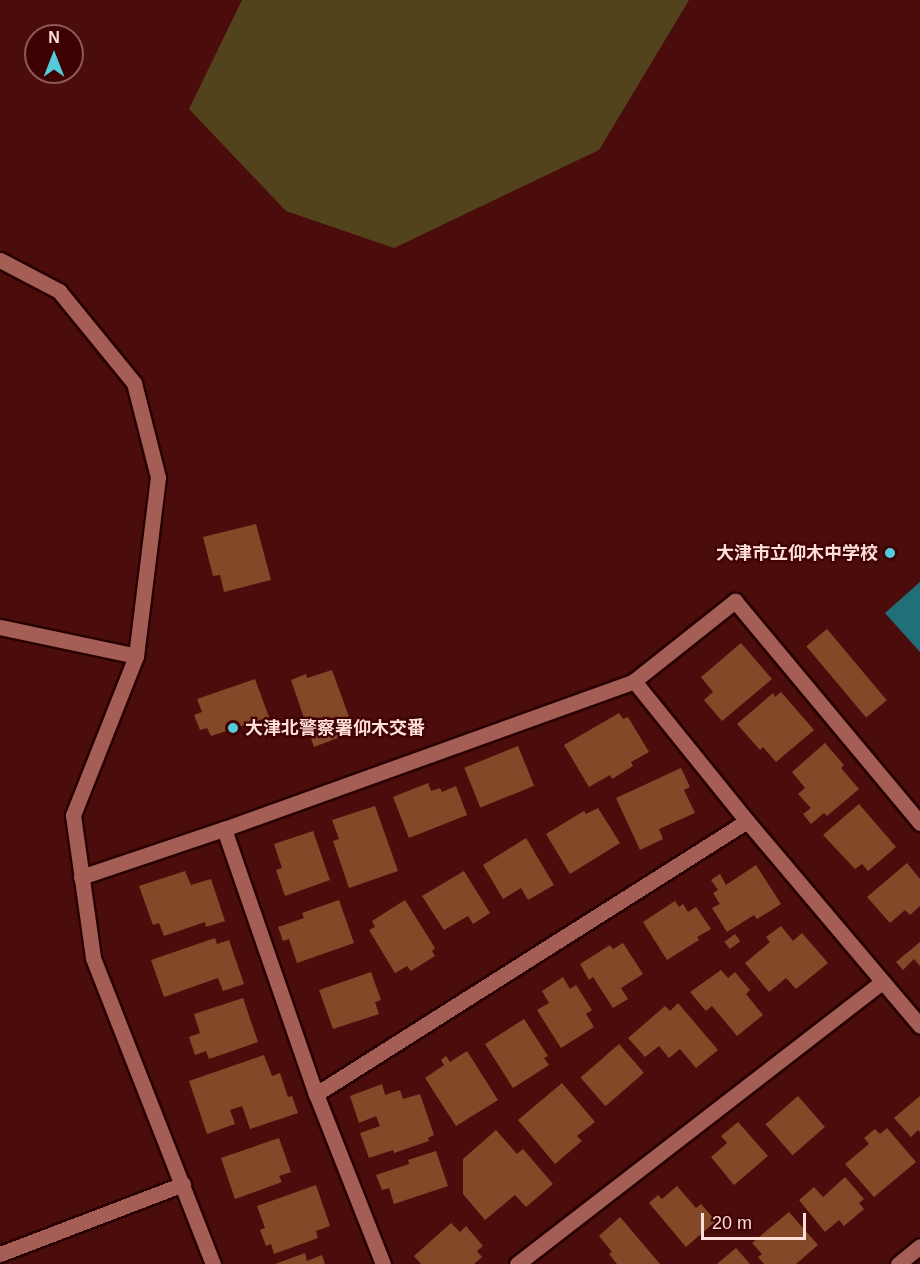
<!DOCTYPE html>
<html>
<head>
<meta charset="utf-8">
<style>
  body { margin:0 }
  #map { position:relative; width:920px; height:1264px; overflow:hidden; background:#4b0d0b; font-family:Arial,"Noto Sans JP",sans-serif }
  div>[style] { position:absolute }
  [style*='--x'] { left:calc(var(--x)*1px); top:calc(var(--y)*1px); width:calc(var(--w)*1px); rotate:calc(var(--a)*1deg) }
  .green>* { inset:0; background:#53431c }
  .water>* { inset:0; background:#216f79 }
  .building>* { inset:0; background:#834828; transform-origin:0 0 }
  .roads { filter:drop-shadow(2px 0 #290000) drop-shadow(-2px 0 #290000) drop-shadow(0 2px #290000) drop-shadow(0 -2px #290000) }
  .minor>* { height:15px; margin:-7.5px; padding:0 7.5px; transform-origin:7.5px; border-radius:7.5px; background:#a45e56 }
  .tertiary>* { height:15px; margin:-7.5px; padding:0 7.5px; transform-origin:7.5px; border-radius:7.5px; background:#a45e56 }
  .dots>* { width:16px; height:16px; translate:-50% -50%; box-sizing:border-box; border:3px solid #3f0203; border-radius:50% }
  span { translate:-50% -50%; white-space:nowrap; text-align:center; line-height:1.15; -webkit-text-stroke:4.5px #3f0203; paint-order:stroke }
  .poi-label { font-size:18px; color:#ffdeda; font-weight:700 }
  .right { translate:-100% -50%; text-align:right }
  .left { translate:0 -50%; text-align:left }
  .north { position:absolute; left:24px; top:24px; width:60px; height:60px; box-sizing:border-box; background:#3f0203; border:2px solid #8c5a59; border-radius:50%; rotate:0deg; font-size:16px; font-weight:700; line-height:24px; text-align:center; color:#ffdeda }
  .north::after { content:''; display:block; margin:auto; width:21px; height:27px; background:#53cbdb; clip-path:polygon(50% 0,100% 100%,50% 72%,0 100%) }
  .scale { position:absolute; left:701px; top:1213px; width:105px; height:27px; box-sizing:border-box; border:3px solid #ffdeda; border-top:0; padding-left:8px; font-size:18px; line-height:21px; white-space:nowrap; color:#ffdeda; -webkit-text-stroke:4px #3f0203; paint-order:stroke }
</style>
</head>
<body>
<div id="map">
  <div class="green">
    <div style="clip-path:polygon(242px 0,689px 0,599px 150px,394px 248px,286px 211px,189px 109px)"></div>
  </div>
  <div class="water">
    <div style="clip-path:polygon(920px 582px,920px 652px,885px 613px)"></div>
  </div>
  <div class="building">
    <div style="clip-path:polygon(256px 524px,271px 580px,224px 592px,220px 575px,213px 576px,203px 537px)"></div>
    <div style="left:827px;top:629px;width:93px;height:27px;rotate:50deg"></div>
    <div style="clip-path:polygon(741px 643px,772px 679px,722px 721px,704px 700px,713px 692px,701px 677px)"></div>
    <div style="clip-path:polygon(332px 670px,352px 725px,340px 729px,343px 736px,314px 747px,291px 680px,306px 674px,307px 678px)"></div>
    <div style="clip-path:polygon(255px 679px,269px 717px,211px 736px,207px 728px,200px 730px,194px 715px,202px 712px,197px 699px)"></div>
    <div style="clip-path:polygon(781px 692px,814px 730px,776px 762px,763px 747px,760px 750px,737px 724px,773px 693px,775px 697px)"></div>
    <div style="clip-path:polygon(619px 713px,623px 719px,628px 717px,649px 752px,631px 762px,633px 766px,612px 779px,610px 775px,589px 787px,564px 745px)"></div>
    <div style="clip-path:polygon(825px 743px,844px 765px,841px 768px,859px 789px,827px 816px,824px 813px,811px 824px,803px 814px,811px 808px,798px 794px,805px 788px,792px 772px)"></div>
    <div style="left:518px;top:746px;width:43px;height:58px;rotate:68deg"></div>
    <div style="clip-path:polygon(681px 768px,690px 787px,684px 790px,695px 813px,659px 829px,663px 839px,640px 850px,616px 798px)"></div>
    <div style="clip-path:polygon(428px 783px,431px 791px,440px 788px,442px 792px,456px 786px,467px 815px,409px 838px,393px 797px)"></div>
    <div style="clip-path:polygon(859px 804px,896px 847px,868px 871px,862px 864px,855px 869px,823px 835px)"></div>
    <div style="clip-path:polygon(375px 806px,398px 871px,349px 888px,333px 841px,339px 839px,332px 820px)"></div>
    <div style="clip-path:polygon(598px 808px,620px 843px,570px 874px,546px 834px,584px 811px,586px 814px)"></div>
    <div style="clip-path:polygon(313px 831px,330px 880px,285px 896px,276px 870px,282px 868px,274px 844px)"></div>
    <div style="clip-path:polygon(526px 838px,554px 885px,528px 900px,521px 888px,503px 899px,483px 865px)"></div>
    <div style="clip-path:polygon(907px 863px,920px 879px,920px 906px,910px 915px,905px 910px,890px 923px,867px 897px)"></div>
    <div style="clip-path:polygon(756px 865px,781px 904px,757px 919px,754px 915px,727px 932px,712px 908px,720px 904px,713px 893px,718px 890px,711px 880px,720px 874px,726px 885px)"></div>
    <div style="clip-path:polygon(185px 871px,191px 885px,211px 879px,225px 921px,206px 927px,205px 922px,164px 936px,159px 923px,153px 925px,139px 886px)"></div>
    <div style="clip-path:polygon(464px 871px,490px 913px,473px 924px,468px 916px,444px 930px,422px 896px)"></div>
    <div style="clip-path:polygon(339px 900px,354px 943px,297px 963px,289px 939px,283px 941px,278px 927px,304px 918px,302px 913px)"></div>
    <div style="clip-path:polygon(405px 900px,435px 948px,432px 951px,435px 956px,411px 971px,407px 966px,395px 973px,369px 930px,375px 927px,372px 921px)"></div>
    <div style="clip-path:polygon(675px 901px,679px 907px,683px 904px,688px 912px,696px 907px,711px 929px,697px 937px,699px 940px,667px 960px,643px 922px)"></div>
    <div style="clip-path:polygon(781px 926px,793px 941px,802px 933px,828px 963px,796px 989px,786px 978px,769px 992px,745px 963px,770px 942px,766px 937px)"></div>
    <div style="left:735px;top:934px;width:9px;height:13px;rotate:54deg"></div>
    <div style="clip-path:polygon(215px 938px,217px 944px,229px 940px,244px 984px,223px 991px,218px 978px,164px 997px,151px 960px)"></div>
    <div style="clip-path:polygon(920px 942px,920px 966px,914px 959px,903px 970px,896px 962px)"></div>
    <div style="clip-path:polygon(623px 943px,643px 974px,621px 988px,628px 999px,613px 1008px,593px 977px,589px 980px,580px 964px,610px 945px,613px 949px)"></div>
    <div style="clip-path:polygon(721px 970px,728px 978px,735px 972px,750px 990px,746px 994px,763px 1015px,737px 1036px,712px 1006px,706px 1011px,690px 992px)"></div>
    <div style="clip-path:polygon(371px 972px,381px 1000px,375px 1002px,379px 1014px,333px 1029px,319px 990px)"></div>
    <div style="clip-path:polygon(563px 977px,570px 989px,576px 985px,592px 1010px,586px 1014px,594px 1027px,561px 1048px,537px 1010px,549px 1003px,542px 991px)"></div>
    <div style="clip-path:polygon(243px 998px,258px 1042px,209px 1059px,206px 1051px,195px 1055px,189px 1037px,200px 1033px,194px 1014px)"></div>
    <div style="clip-path:polygon(678px 1003px,718px 1050px,696px 1068px,680px 1049px,669px 1058px,659px 1046px,645px 1057px,628px 1038px,665px 1006px,670px 1011px)"></div>
    <div style="clip-path:polygon(524px 1019px,548px 1056px,544px 1058px,549px 1065px,513px 1088px,485px 1044px)"></div>
    <div style="left:619px;top:1044px;width:38px;height:51px;rotate:49deg"></div>
    <div style="clip-path:polygon(467px 1051px,498px 1100px,456px 1126px,425px 1078px,444px 1065px,441px 1060px,446px 1056px,450px 1062px)"></div>
    <div style="clip-path:polygon(264px 1055px,272px 1076px,280px 1073px,288px 1097px,292px 1096px,298px 1113px,250px 1129px,242px 1106px,230px 1110px,235px 1124px,207px 1134px,189px 1081px)"></div>
    <div style="clip-path:polygon(562px 1083px,595px 1122px,577px 1136px,582px 1141px,555px 1164px,518px 1120px)"></div>
    <div style="clip-path:polygon(382px 1084px,385px 1095px,400px 1090px,403px 1099px,420px 1094px,434px 1135px,428px 1138px,429px 1141px,394px 1153px,393px 1150px,369px 1158px,360px 1133px,380px 1126px,376px 1116px,359px 1123px,350px 1096px)"></div>
    <div style="left:798px;top:1096px;width:41px;height:43px;rotate:49deg"></div>
    <div style="clip-path:polygon(920px 1096px,920px 1132px,918px 1130px,911px 1137px,894px 1118px)"></div>
    <div style="clip-path:polygon(738px 1122px,768px 1156px,734px 1185px,711px 1157px,727px 1143px,721px 1136px)"></div>
    <div style="clip-path:polygon(887px 1128px,916px 1162px,874px 1197px,845px 1164px,869px 1144px,864px 1138px,875px 1129px,880px 1134px)"></div>
    <div style="clip-path:polygon(496px 1130px,517px 1154px,523px 1149px,553px 1184px,526px 1207px,515px 1195px,485px 1220px,463px 1194px,463px 1159px)"></div>
    <div style="clip-path:polygon(279px 1138px,291px 1172px,279px 1176px,282px 1182px,235px 1199px,221px 1158px)"></div>
    <div style="clip-path:polygon(436px 1151px,448px 1186px,394px 1204px,389px 1188px,382px 1190px,376px 1175px,409px 1164px,408px 1160px)"></div>
    <div style="clip-path:polygon(845px 1177px,864px 1199px,859px 1203px,864px 1209px,844px 1226px,839px 1220px,825px 1232px,799px 1200px,814px 1187px,823px 1197px)"></div>
    <div style="clip-path:polygon(316px 1185px,330px 1226px,316px 1231px,318px 1238px,274px 1254px,271px 1244px,266px 1246px,260px 1230px,265px 1228px,257px 1206px)"></div>
    <div style="clip-path:polygon(677px 1186px,696px 1208px,701px 1204px,716px 1221px,686px 1247px,649px 1203px,658px 1195px,662px 1199px)"></div>
    <div style="clip-path:polygon(789px 1212px,818px 1245px,796px 1264px,764px 1264px,758px 1257px,762px 1254px,752px 1243px)"></div>
    <div style="clip-path:polygon(620px 1217px,660px 1264px,617px 1264px,609px 1254px,612px 1252px,599px 1236px)"></div>
    <div style="clip-path:polygon(451px 1223px,460px 1232px,466px 1226px,483px 1246px,477px 1251px,482px 1257px,474px 1264px,421px 1264px,414px 1256px)"></div>
    <div style="clip-path:polygon(736px 1248px,750px 1264px,717px 1264px)"></div>
    <div style="clip-path:polygon(305px 1253px,307px 1261px,322px 1255px,325px 1264px,275px 1264px)"></div>
  </div>
  <div class="roads">
    <div class="minor">
      <div style="--x:0;--y:627;--w:139;--a:12"></div>
      <div style="--x:634;--y:681;--w:180;--a:51.1"></div>
      <div style="--x:747;--y:821;--w:268;--a:49.8"></div>
      <div style="--x:224;--y:829;--w:281;--a:70.9"></div>
      <div style="--x:316;--y:1094;--w:183;--a:68.5"></div>
      <div style="--x:81;--y:877;--w:151;--a:-18.6"></div>
      <div style="--x:224;--y:829;--w:436;--a:-19.8"></div>
      <div style="--x:634;--y:681;--w:129;--a:-38.4"></div>
      <div style="--x:735;--y:601;--w:289;--a:50.2"></div>
      <div style="--x:316;--y:1094;--w:510;--a:-32.35"></div>
      <div style="--x:0;--y:1254;--w:196;--a:-20.9"></div>
      <div style="--x:517;--y:1264;--w:461;--a:-37.7"></div>
      <div style="--x:898;--y:1264;--w:28;--a:-39"></div>
    </div>
    <div class="tertiary">
      <div style="--x:0;--y:260;--w:67;--a:27.7"></div>
      <div style="--x:59;--y:291;--w:119;--a:50.8"></div>
      <div style="--x:134;--y:383;--w:97;--a:75.7"></div>
      <div style="--x:158;--y:477;--w:180;--a:97"></div>
      <div style="--x:136;--y:656;--w:171;--a:111.6"></div>
      <div style="--x:73;--y:815;--w:144;--a:82"></div>
      <div style="--x:93;--y:958;--w:329;--a:68.6"></div>
    </div>
  </div>
  <div class="dots">
    <div style="left:890px;top:553px;background:#53cbdb"></div>
    <div style="left:233px;top:728px;background:#53cbdb"></div>
  </div>
  <div class="poi-label">
    <span class="right" style="left:878px;top:553px">大津市立仰木中学校</span>
    <span class="left" style="left:245px;top:728px">大津北警察署仰木交番</span>
  </div>
  <div class="north">N</div>
  <div class="scale">20 m</div>
</div>
</body>
</html>
